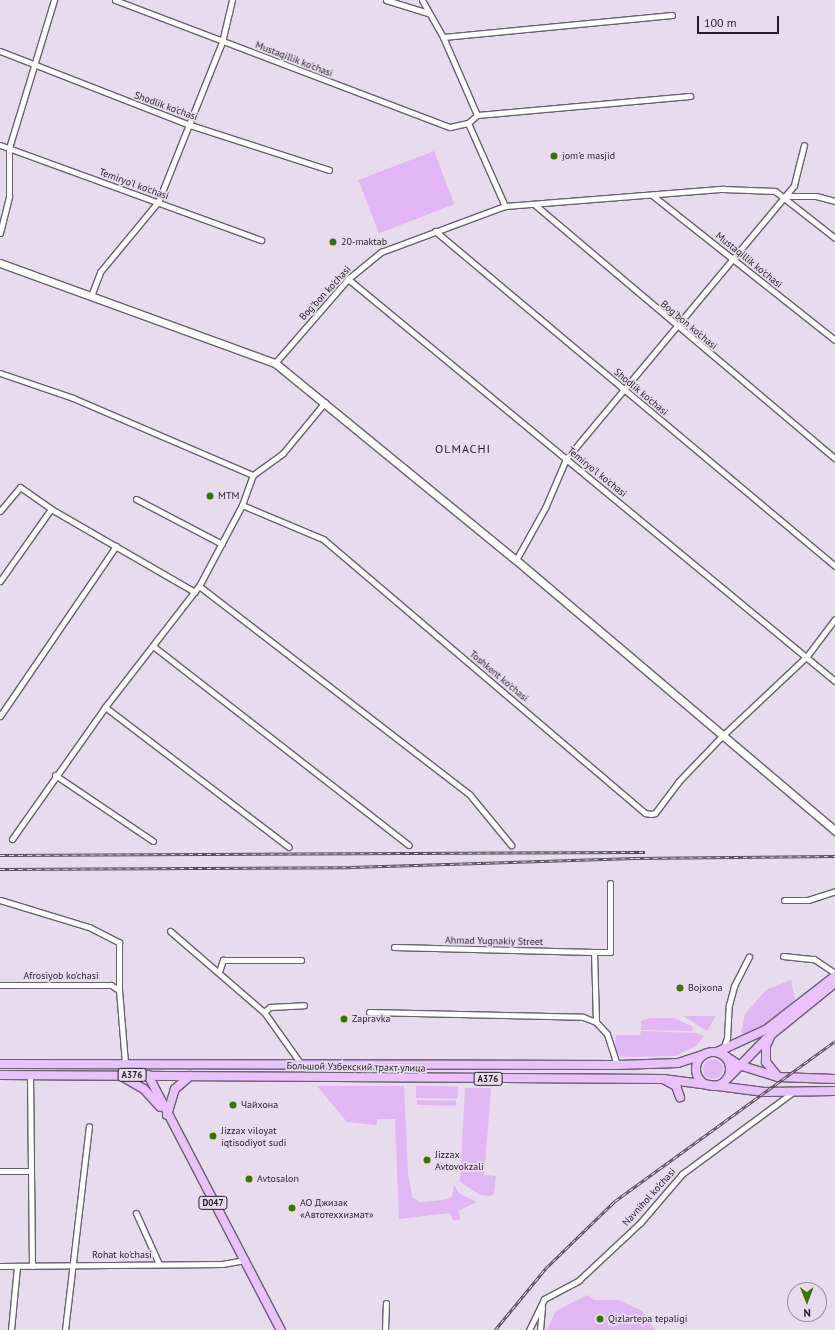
<!DOCTYPE html>
<html>
<head>
<meta charset="utf-8">
<style>
  body { margin:0 }
  #map { position:relative; width:835px; height:1330px; overflow:hidden; background:#e8dbee; font-family:"PT Sans",sans-serif }
  div>[style] { position:absolute }
  [style*='--x'] { left:calc(var(--x)*1px); top:calc(var(--y)*1px); width:calc(var(--w)*1px); rotate:calc(var(--a)*1deg) }
  .green>* { inset:0; background:#e0b7f2; transform-origin:0 0 }
  .round { border-radius:50% }
  .roads { filter:drop-shadow(1px 0 #6b6071) drop-shadow(-1px 0 #6b6071) drop-shadow(0 1px #6b6071) drop-shadow(0 -1px #6b6071) }
  .street>* { height:5px; margin:-2.5px; padding:0 2.5px; transform-origin:2.5px; border-radius:2.5px; background:#fff }
  .secondary>* { height:7px; margin:-3.5px; padding:0 3.5px; transform-origin:3.5px; border-radius:3.5px; background:#fff }
  .primary>* { height:8px; margin:-4px; padding:0 4px; transform-origin:4px; border-radius:4px; background:#e8c2f8 }
  .primary>.ring { margin:-4px; padding:0; box-sizing:content-box; background:none; border:8px solid #e8c2f8; border-radius:50% }
  .rail>* { height:3px; margin-top:-1.5px; transform-origin:0; background:repeating-linear-gradient(90deg,#e8dbee 0 4.5px,#554e58 0 9px); box-sizing:border-box; border-block:1px solid #554e58 }
  .dots>* { width:11px; height:11px; translate:-50% -50%; box-sizing:border-box; border:2px solid #e8dbee; border-radius:50% }
  span { translate:-50% -50%; white-space:nowrap; text-align:center; line-height:1.15; -webkit-text-stroke:3.5px #e8dbee; paint-order:stroke }
  .shield-label span { padding:1px 3px; background:#e8dbee; border:1px solid; border-radius:3px; -webkit-text-stroke-width:0 }
  .shield-label { font-size:9px; color:#241f26; font-weight:700 }
  .street-label { font-size:10px; color:#241f26 }
  .poi-label { font-size:10px; color:#241f26 }
  .left { translate:0 -50%; text-align:left }
  .quarter-label { font-size:12px; color:#241f26; letter-spacing:1px }
  .north { position:absolute; left:787px; top:1282px; width:40px; height:40px; box-sizing:border-box; background:#e8dbee; border:1px solid #9a909e; border-radius:50%; rotate:179deg; font-size:11px; font-weight:700; line-height:16px; text-align:center; color:#241f26 }
  .north::after { content:''; display:block; margin:auto; width:14px; height:18px; background:#3a7404; clip-path:polygon(50% 0,100% 100%,50% 72%,0 100%) }
  .scale { position:absolute; left:697px; top:16px; width:82px; height:18px; box-sizing:border-box; border:2px solid #241f26; border-top:0; padding-left:5px; font-size:12px; line-height:14px; white-space:nowrap; color:#241f26; -webkit-text-stroke:3px #e8dbee; paint-order:stroke }
</style>
</head>
<body>
<div id="map">
  <div class="green">
    <div style="left:434px;top:151px;width:57px;height:81px;rotate:69deg"></div>
    <div style="clip-path:polygon(791px 980px,796px 1004px,771px 1021px,746px 1034px,741px 1033px,745px 1014px,766px 990px)"></div>
    <div style="clip-path:polygon(683px 1016px,716px 1016px,707px 1031px)"></div>
    <div style="clip-path:polygon(650px 1018px,674px 1018px,693px 1027px,692px 1031px,641px 1030px,641px 1021px)"></div>
    <div style="clip-path:polygon(641px 1031px,697px 1033px,704px 1036px,696px 1046px,675px 1056px,621px 1057px,615px 1051px,616px 1035px,640px 1035px)"></div>
    <div class="round" style="left:703px;top:1059px;width:20px;height:20px"></div>
    <div style="clip-path:polygon(317px 1086px,404px 1086px,408px 1173px,412px 1197px,420px 1202px,443px 1200px,452px 1197px,454px 1185px,460px 1194px,477px 1202px,458px 1211px,461px 1219px,453px 1221px,450px 1213px,399px 1219px,395px 1119px,377px 1119px,377px 1125px,347px 1122px)"></div>
    <div style="left:416px;top:1086px;width:42px;height:12px;rotate:1deg"></div>
    <div style="clip-path:polygon(465px 1088px,490px 1088px,491px 1091px,484px 1175px,496px 1176px,494px 1194px,490px 1196px,480px 1195px,460px 1182px)"></div>
    <div style="left:417px;top:1100px;width:39px;height:5px;rotate:1deg"></div>
    <div style="clip-path:polygon(587px 1295px,594px 1300px,618px 1300px,642px 1311px,655px 1330px,547px 1330px,556px 1311px)"></div>
  </div>
  <div class="roads">
    <div class="street">
      <div style="--x:115;--y:0;--w:358;--a:20.8"></div>
      <div style="--x:450;--y:127;--w:18;--a:-13"></div>
      <div style="--x:386;--y:0;--w:44;--a:17.2"></div>
      <div style="--x:422;--y:0;--w:43;--a:60.4"></div>
      <div style="--x:443;--y:37;--w:85;--a:66.4"></div>
      <div style="--x:477;--y:115;--w:12;--a:138"></div>
      <div style="--x:468;--y:123;--w:91;--a:66"></div>
      <div style="--x:443;--y:37;--w:230;--a:-5.5"></div>
      <div style="--x:0;--y:51;--w:204;--a:21.3"></div>
      <div style="--x:190;--y:125;--w:146;--a:17.9"></div>
      <div style="--x:477;--y:115;--w:214;--a:-5.1"></div>
      <div style="--x:0;--y:145;--w:278;--a:20"></div>
      <div style="--x:652;--y:195;--w:233;--a:38.4"></div>
      <div style="--x:785;--y:196;--w:31;--a:0"></div>
      <div style="--x:816;--y:196;--w:20;--a:15"></div>
      <div style="--x:534;--y:204;--w:394;--a:40.2"></div>
      <div style="--x:435;--y:231;--w:522;--a:39.95"></div>
      <div style="--x:0;--y:233;--w:38;--a:-76"></div>
      <div style="--x:9;--y:196;--w:48;--a:-90"></div>
      <div style="--x:9;--y:148;--w:155;--a:-73.1"></div>
      <div style="--x:348;--y:279;--w:631;--a:39.54"></div>
      <div style="--x:91;--y:296;--w:26;--a:-69"></div>
      <div style="--x:100;--y:272;--w:91;--a:-50.4"></div>
      <div style="--x:158;--y:202;--w:172;--a:-68.2"></div>
      <div style="--x:222;--y:42;--w:43;--a:-76.6"></div>
      <div style="--x:275;--y:363;--w:111;--a:-49"></div>
      <div style="--x:348;--y:279;--w:43;--a:-39.3"></div>
      <div style="--x:381;--y:252;--w:132;--a:-20.4"></div>
      <div style="--x:505;--y:206;--w:219;--a:-4.5"></div>
      <div style="--x:723;--y:189;--w:52;--a:2.2"></div>
      <div style="--x:775;--y:191;--w:76;--a:38.1"></div>
      <div style="--x:0;--y:373;--w:77;--a:18.9"></div>
      <div style="--x:73;--y:398;--w:196;--a:23.2"></div>
      <div style="--x:136;--y:499;--w:97;--a:27.6"></div>
      <div style="--x:242;--y:505;--w:88;--a:22.8"></div>
      <div style="--x:323;--y:539;--w:423;--a:40.4"></div>
      <div style="--x:645;--y:813;--w:6;--a:9"></div>
      <div style="--x:651;--y:814;--w:4;--a:-14"></div>
      <div style="--x:655;--y:813;--w:39;--a:-53"></div>
      <div style="--x:678;--y:782;--w:62;--a:-46.3"></div>
      <div style="--x:721;--y:737;--w:118;--a:-43.3"></div>
      <div style="--x:807;--y:656;--w:46;--a:-52.9"></div>
      <div style="--x:0;--y:511;--w:31;--a:-50"></div>
      <div style="--x:20;--y:487;--w:38;--a:35"></div>
      <div style="--x:516;--y:560;--w:60;--a:-60.9"></div>
      <div style="--x:545;--y:508;--w:53;--a:-66.8"></div>
      <div style="--x:566;--y:459;--w:356;--a:-50.2"></div>
      <div style="--x:794;--y:185;--w:41;--a:-76"></div>
      <div style="--x:0;--y:581;--w:88;--a:-54.7"></div>
      <div style="--x:51;--y:509;--w:166;--a:30"></div>
      <div style="--x:199;--y:586;--w:342;--a:37.6"></div>
      <div style="--x:470;--y:795;--w:65;--a:50.6"></div>
      <div style="--x:153;--y:646;--w:324;--a:37.9"></div>
      <div style="--x:105;--y:707;--w:231;--a:37.3"></div>
      <div style="--x:0;--y:716;--w:206;--a:-55.7"></div>
      <div style="--x:55;--y:775;--w:118;--a:34"></div>
      <div style="--x:12;--y:839;--w:161;--a:-54.8"></div>
      <div style="--x:105;--y:707;--w:153;--a:-52.2"></div>
      <div style="--x:199;--y:586;--w:92;--a:-62"></div>
      <div style="--x:242;--y:505;--w:32;--a:-70"></div>
      <div style="--x:253;--y:475;--w:37;--a:-36"></div>
      <div style="--x:283;--y:453;--w:66;--a:-50.5"></div>
      <div style="--x:0;--y:900;--w:93;--a:16.9"></div>
      <div style="--x:89;--y:927;--w:34;--a:27"></div>
      <div style="--x:119;--y:942;--w:48;--a:90"></div>
      <div style="--x:784;--y:900;--w:24;--a:0"></div>
      <div style="--x:808;--y:900;--w:28;--a:-18"></div>
      <div style="--x:170;--y:931;--w:124;--a:40.8"></div>
      <div style="--x:264;--y:1012;--w:64;--a:54.6"></div>
      <div style="--x:394;--y:947;--w:200;--a:1.4"></div>
      <div style="--x:783;--y:956;--w:31;--a:6"></div>
      <div style="--x:814;--y:959;--w:25;--a:34"></div>
      <div style="--x:219;--y:972;--w:13;--a:-72"></div>
      <div style="--x:223;--y:960;--w:78;--a:0"></div>
      <div style="--x:0;--y:985;--w:111;--a:0"></div>
      <div style="--x:111;--y:985;--w:9;--a:32"></div>
      <div style="--x:119;--y:990;--w:73;--a:85.3"></div>
      <div style="--x:264;--y:1012;--w:8;--a:-40"></div>
      <div style="--x:270;--y:1007;--w:34;--a:-3"></div>
      <div style="--x:369;--y:1012;--w:214;--a:1.3"></div>
      <div style="--x:583;--y:1017;--w:14;--a:21"></div>
      <div style="--x:596;--y:1022;--w:16;--a:47"></div>
      <div style="--x:607;--y:1034;--w:33;--a:72"></div>
      <div style="--x:596;--y:1022;--w:70;--a:-91.6"></div>
      <div style="--x:594;--y:952;--w:16;--a:0"></div>
      <div style="--x:610;--y:952;--w:69;--a:-90"></div>
      <div style="--x:723;--y:1049;--w:12;--a:-70"></div>
      <div style="--x:727;--y:1038;--w:33;--a:-87"></div>
      <div style="--x:729;--y:1005;--w:20;--a:-75"></div>
      <div style="--x:734;--y:986;--w:33;--a:-63"></div>
      <div style="--x:30;--y:1075;--w:191;--a:89.4"></div>
      <div style="--x:0;--y:1171;--w:31;--a:0"></div>
      <div style="--x:136;--y:1213;--w:56;--a:65.7"></div>
      <div style="--x:0;--y:1266;--w:222;--a:-0.5"></div>
      <div style="--x:222;--y:1264;--w:22;--a:-10"></div>
      <div style="--x:11;--y:1330;--w:64;--a:-84.6"></div>
      <div style="--x:65;--y:1330;--w:205;--a:-83.3"></div>
      <div style="--x:385;--y:1330;--w:27;--a:-88"></div>
      <div style="--x:529;--y:1330;--w:34;--a:-64"></div>
      <div style="--x:544;--y:1299;--w:40;--a:-28"></div>
      <div style="--x:579;--y:1280;--w:83;--a:-43.1"></div>
      <div style="--x:640;--y:1223;--w:65;--a:-49.4"></div>
      <div style="--x:682;--y:1174;--w:138;--a:-36.5"></div>
      <div style="--x:540;--y:1330;--w:23;--a:-85"></div>
    </div>
    <div class="secondary">
      <div style="--x:0;--y:263;--w:293;--a:20"></div>
      <div style="--x:275;--y:363;--w:311;--a:39.3"></div>
      <div style="--x:516;--y:560;--w:419;--a:40.3"></div>
    </div>
    <div class="primary">
      <div style="--x:770;--y:1037;--w:10;--a:114"></div>
      <div style="--x:766;--y:1046;--w:16;--a:90"></div>
      <div style="--x:766;--y:1062;--w:19;--a:51"></div>
      <div class="ring" style="left:696px;top:1052px;width:26px;height:26px"></div>
      <div style="--x:717;--y:1052;--w:55;--a:-24.7"></div>
      <div style="--x:767;--y:1029;--w:86;--a:-37.9"></div>
      <div style="--x:724;--y:1055;--w:18;--a:34"></div>
      <div style="--x:739;--y:1065;--w:41;--a:17.1"></div>
      <div style="--x:778;--y:1077;--w:57;--a:2"></div>
      <div style="--x:0;--y:1064;--w:617;--a:0.09"></div>
      <div style="--x:617;--y:1065;--w:61;--a:-1.9"></div>
      <div style="--x:678;--y:1063;--w:28;--a:-18"></div>
      <div style="--x:0;--y:1075;--w:663;--a:0.35"></div>
      <div style="--x:663;--y:1079;--w:102;--a:7.3"></div>
      <div style="--x:764;--y:1092;--w:71;--a:-0.8"></div>
      <div style="--x:148;--y:1075;--w:288;--a:62.5"></div>
      <div style="--x:123;--y:1077;--w:24;--a:30"></div>
      <div style="--x:144;--y:1089;--w:24;--a:48"></div>
      <div style="--x:729;--y:1077;--w:53;--a:-45.8"></div>
      <div style="--x:766;--y:1039;--w:89;--a:-39.1"></div>
      <div style="--x:665;--y:1080;--w:13;--a:29"></div>
      <div style="--x:676;--y:1086;--w:12;--a:70"></div>
      <div style="--x:167;--y:1115;--w:27;--a:-73"></div>
      <div style="--x:175;--y:1089;--w:20;--a:-41"></div>
    </div>
  </div>
  <div class="rail">
    <div style="--x:0;--y:855;--w:645;--a:-0.27"></div>
    <div style="--x:0;--y:869;--w:351;--a:-0.3"></div>
    <div style="--x:351;--y:867;--w:284;--a:-1.8"></div>
    <div style="--x:635;--y:858;--w:200;--a:-0.6"></div>
    <div style="--x:495;--y:1330;--w:80;--a:-50.6"></div>
    <div style="--x:546;--y:1268;--w:96;--a:-44.2"></div>
    <div style="--x:615;--y:1201;--w:272;--a:-36"></div>
  </div>
  <div class="dots">
    <div style="left:554px;top:156px;background:#3a7404"></div>
    <div style="left:333px;top:242px;background:#3a7404"></div>
    <div style="left:210px;top:496px;background:#3a7404"></div>
    <div style="left:680px;top:988px;background:#3a7404"></div>
    <div style="left:344px;top:1019px;background:#3a7404"></div>
    <div style="left:233px;top:1105px;background:#3a7404"></div>
    <div style="left:213px;top:1136px;background:#3a7404"></div>
    <div style="left:427px;top:1160px;background:#3a7404"></div>
    <div style="left:249px;top:1179px;background:#3a7404"></div>
    <div style="left:292px;top:1208px;background:#3a7404"></div>
    <div style="left:600px;top:1319px;background:#3a7404"></div>
  </div>
  <div class="shield-label">
    <span style="left:132px;top:1075px">A376</span>
    <span style="left:488px;top:1079px">A376</span>
    <span style="left:213px;top:1203px">D047</span>
  </div>
  <div class="street-label">
    <span style="left:294px;top:59px;rotate:21deg">Mustaqillik ko'chasi</span>
    <span style="left:166px;top:106px;rotate:20deg">Shodlik ko'chasi</span>
    <span style="left:134px;top:184px;rotate:20deg">Temiryo'l ko'chasi</span>
    <span style="left:749px;top:260px;rotate:39deg">Mustaqillik ko'chasi</span>
    <span style="left:325px;top:293px;rotate:-47deg">Bog'bon ko'chasi</span>
    <span style="left:689px;top:325px;rotate:40deg">Bog'bon ko'chasi</span>
    <span style="left:641px;top:392px;rotate:40deg">Shodlik ko'chasi</span>
    <span style="left:597px;top:472px;rotate:39deg">Temiryo'l ko'chasi</span>
    <span style="left:499px;top:676px;rotate:40deg">Toshkent ko'chasi</span>
    <span style="left:494px;top:941px;rotate:1deg">Ahmad Yugnakiy Street</span>
    <span style="left:61px;top:976px">Afrosiyob ko'chasi</span>
    <span style="left:356px;top:1067px;rotate:1deg">Большой Узбекский тракт улица</span>
    <span style="left:649px;top:1197px;rotate:-48deg">Navnihol ko'chasi</span>
    <span style="left:122px;top:1255px">Rohat ko'chasi</span>
  </div>
  <div class="poi-label">
    <span class="left" style="left:562px;top:156px">jom'e masjid</span>
    <span class="left" style="left:341px;top:242px">20-maktab</span>
    <span class="left" style="left:218px;top:496px">MTM</span>
    <span class="left" style="left:688px;top:988px">Bojxona</span>
    <span class="left" style="left:352px;top:1019px">Zapravka</span>
    <span class="left" style="left:241px;top:1105px">Чайхона</span>
    <span class="left" style="left:221px;top:1136px">Jizzax viloyat<br>iqtisodiyot sudi</span>
    <span class="left" style="left:435px;top:1160px">Jizzax<br>Avtovokzali</span>
    <span class="left" style="left:257px;top:1179px">Avtosalon</span>
    <span class="left" style="left:300px;top:1208px">АО Джизак<br>«Автотеххизмат»</span>
    <span class="left" style="left:608px;top:1319px">Qizlartepa tepaligi</span>
  </div>
  <div class="quarter-label">
    <span style="left:463px;top:449px">OLMACHI</span>
  </div>
  <div class="north">N</div>
  <div class="scale">100 m</div>
</div>
</body>
</html>
